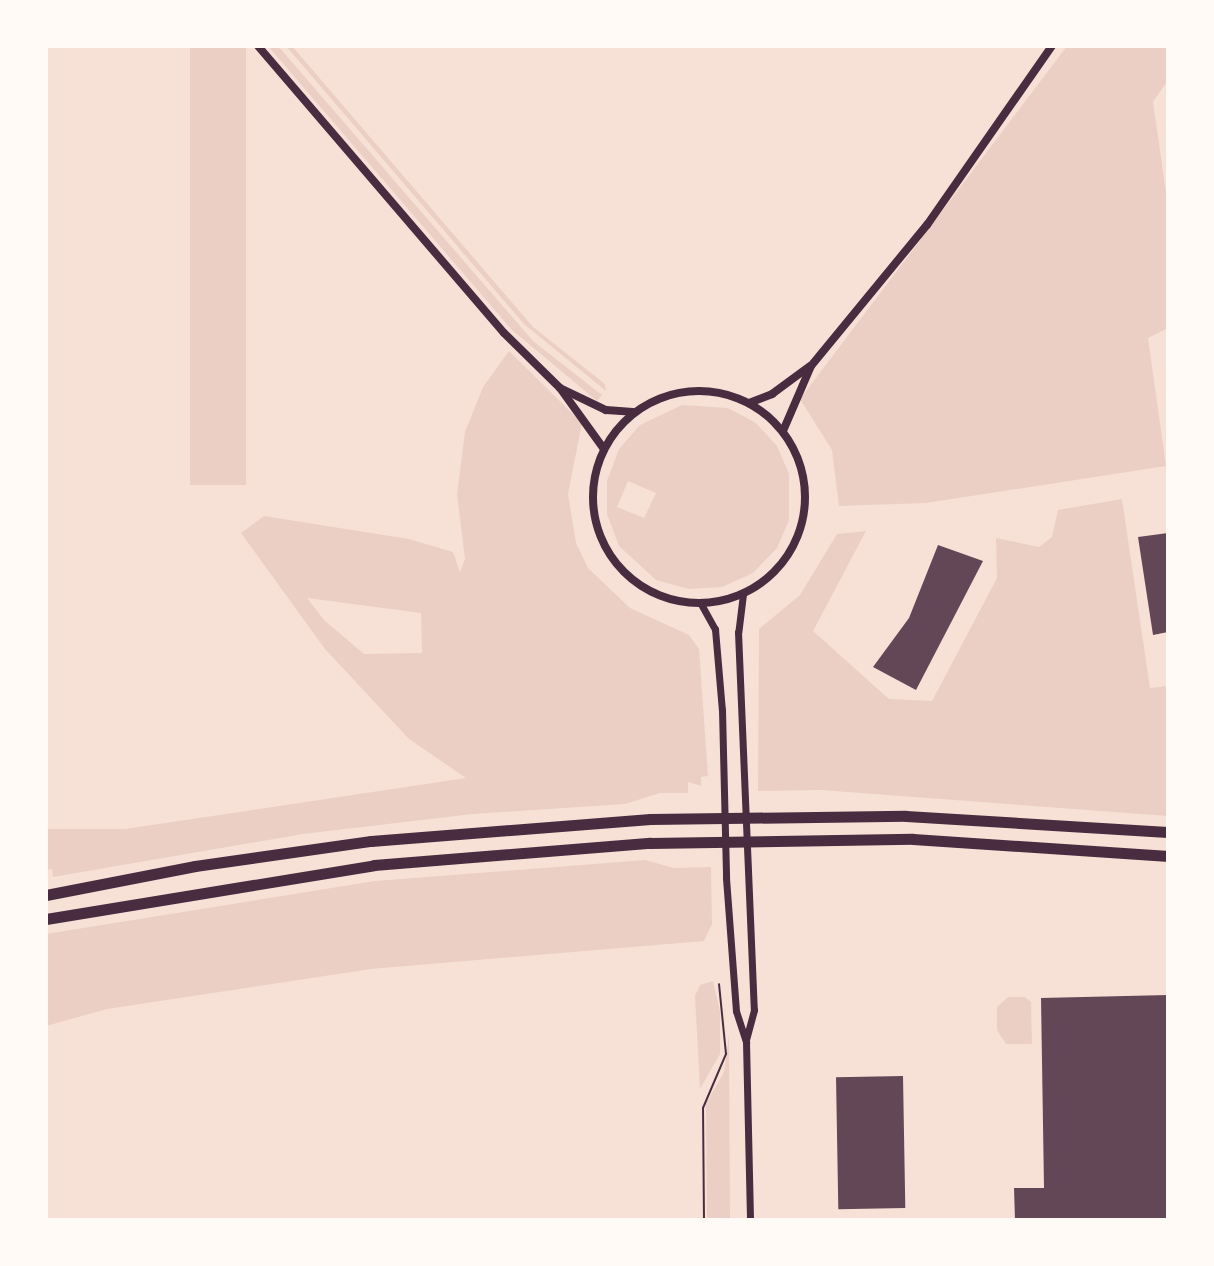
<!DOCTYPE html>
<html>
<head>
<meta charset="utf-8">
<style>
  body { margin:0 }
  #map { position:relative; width:1214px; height:1266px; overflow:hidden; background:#f7e1d7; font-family:"PT Sans Narrow",sans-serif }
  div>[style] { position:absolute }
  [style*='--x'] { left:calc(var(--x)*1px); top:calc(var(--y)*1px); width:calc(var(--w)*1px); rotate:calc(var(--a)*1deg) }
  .green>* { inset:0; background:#ebcfc5; transform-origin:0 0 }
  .building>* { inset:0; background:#644757; transform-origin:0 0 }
  .path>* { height:2px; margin:-1px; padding:0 1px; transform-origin:1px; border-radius:1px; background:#4a2c40 }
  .tertiary>* { height:7px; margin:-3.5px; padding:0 3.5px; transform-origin:3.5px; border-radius:3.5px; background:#4a2c40 }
  .secondary>* { height:8px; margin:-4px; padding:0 4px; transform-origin:4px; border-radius:4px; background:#4a2c40 }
  .secondary>.ring { margin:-4px; padding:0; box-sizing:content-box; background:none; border:8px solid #4a2c40; border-radius:50% }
  .motorway>* { height:11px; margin:-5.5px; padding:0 5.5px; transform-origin:5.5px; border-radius:5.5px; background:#4a2c40 }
  span { translate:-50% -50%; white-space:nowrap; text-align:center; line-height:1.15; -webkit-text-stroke:7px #fffaf5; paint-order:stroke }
  .frame { position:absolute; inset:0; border:48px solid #fffaf5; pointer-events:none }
</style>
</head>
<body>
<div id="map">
  <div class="green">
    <div style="left:190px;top:46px;width:56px;height:439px"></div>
    <div style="clip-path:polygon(268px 46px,278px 46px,533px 341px,602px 395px,597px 401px,512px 330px)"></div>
    <div style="clip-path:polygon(286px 46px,292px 46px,533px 327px,605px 384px,606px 391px,524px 324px)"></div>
    <div style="clip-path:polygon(1067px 46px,1168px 46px,1168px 80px,1153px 102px,1168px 206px,1168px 328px,1148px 338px,1166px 466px,926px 503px,839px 506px,832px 450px,800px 399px)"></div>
    <div style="clip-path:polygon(evenodd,509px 351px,582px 423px,568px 494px,576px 543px,588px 568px,630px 608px,689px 635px,699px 649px,708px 776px,701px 777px,701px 786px,688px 782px,688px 793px,660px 793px,625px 804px,473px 814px,303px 834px,53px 877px,52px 869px,46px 870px,46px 829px,125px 829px,466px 778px,409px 739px,325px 649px,241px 533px,264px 516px,409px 539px,453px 552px,460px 572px,465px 559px,457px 494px,465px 432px,483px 387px,509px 351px,307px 598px,421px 613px,422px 653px,364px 654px,324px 620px,307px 598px)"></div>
    <div style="clip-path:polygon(evenodd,682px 405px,728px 408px,756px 423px,777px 446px,789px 474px,789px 520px,777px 548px,753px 573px,722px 587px,689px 589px,656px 580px,619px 546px,607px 514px,607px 481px,619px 449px,640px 425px,682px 405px,628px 481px,656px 493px,644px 518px,617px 507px,628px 481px)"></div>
    <div style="clip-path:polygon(1122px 499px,1150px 688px,1168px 686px,1168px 816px,820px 790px,758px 791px,759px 629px,800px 595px,837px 534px,866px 531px,813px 631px,889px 699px,932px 701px,997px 578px,996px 538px,1039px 547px,1052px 537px,1058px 510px)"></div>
    <div style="clip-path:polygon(645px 860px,674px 868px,711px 867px,712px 924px,704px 941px,371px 969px,107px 1009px,46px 1026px,46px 934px,375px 881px)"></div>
    <div style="clip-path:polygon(713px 981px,720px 1012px,720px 1054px,700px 1089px,695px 996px,700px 985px)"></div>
    <div style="clip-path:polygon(1025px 997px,1031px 1002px,1032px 1044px,1006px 1044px,997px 1030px,997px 1007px,1008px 997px)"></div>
    <div style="clip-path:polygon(729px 1034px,730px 1220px,707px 1220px,706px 1104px,724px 1072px)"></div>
  </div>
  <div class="building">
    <div style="clip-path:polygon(1168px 533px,1168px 632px,1153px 635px,1138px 537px)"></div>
    <div style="clip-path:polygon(938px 545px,983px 561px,916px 690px,873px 667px,909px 618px)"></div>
    <div style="clip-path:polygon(1168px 995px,1168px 1220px,1015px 1220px,1014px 1188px,1044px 1188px,1041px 998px)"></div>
    <div style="left:903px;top:1076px;width:132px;height:67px;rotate:89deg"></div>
  </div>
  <div class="path">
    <div style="--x:704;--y:1220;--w:112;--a:-90.5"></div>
    <div style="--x:703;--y:1108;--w:59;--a:-66.9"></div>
    <div style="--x:726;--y:1054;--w:70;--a:-95.7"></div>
  </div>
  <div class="tertiary">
    <div style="--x:743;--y:594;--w:38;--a:97"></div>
    <div style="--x:738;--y:632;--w:378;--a:87.6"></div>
    <div style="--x:754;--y:1010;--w:31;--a:105"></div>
    <div style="--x:701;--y:604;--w:29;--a:61"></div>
    <div style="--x:715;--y:629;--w:81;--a:85.1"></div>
    <div style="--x:722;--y:710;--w:168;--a:88.6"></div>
    <div style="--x:726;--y:878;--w:133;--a:85.7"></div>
    <div style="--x:736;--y:1011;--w:33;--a:72"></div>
    <div style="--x:746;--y:1042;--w:178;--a:88.7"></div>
  </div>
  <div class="secondary">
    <div style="--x:258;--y:46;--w:378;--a:49.4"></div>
    <div style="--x:504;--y:333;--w:78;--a:44.5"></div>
    <div style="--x:560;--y:388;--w:75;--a:54.2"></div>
    <div style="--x:560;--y:388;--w:51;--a:25.6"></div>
    <div style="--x:606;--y:410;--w:27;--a:4"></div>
    <div class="ring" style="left:593px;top:391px;width:204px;height:204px"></div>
    <div style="--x:749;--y:403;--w:25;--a:-21"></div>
    <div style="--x:772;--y:394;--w:47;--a:-36.4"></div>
    <div style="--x:783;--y:431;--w:71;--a:-66.7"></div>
    <div style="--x:811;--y:366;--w:183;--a:-50.6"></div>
    <div style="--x:927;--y:225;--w:218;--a:-55.1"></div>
  </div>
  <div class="motorway">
    <div style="--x:46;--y:895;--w:152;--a:-11"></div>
    <div style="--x:195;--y:866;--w:178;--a:-8.1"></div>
    <div style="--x:371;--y:841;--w:280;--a:-4.5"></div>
    <div style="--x:650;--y:819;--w:256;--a:-0.7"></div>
    <div style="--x:906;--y:816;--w:262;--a:3.5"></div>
    <div style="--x:46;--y:919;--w:332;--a:-9.3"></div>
    <div style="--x:374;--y:865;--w:277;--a:-4.6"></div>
    <div style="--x:650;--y:843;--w:263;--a:-0.9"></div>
    <div style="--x:913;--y:839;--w:256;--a:3.8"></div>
  </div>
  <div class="frame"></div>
</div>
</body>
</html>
